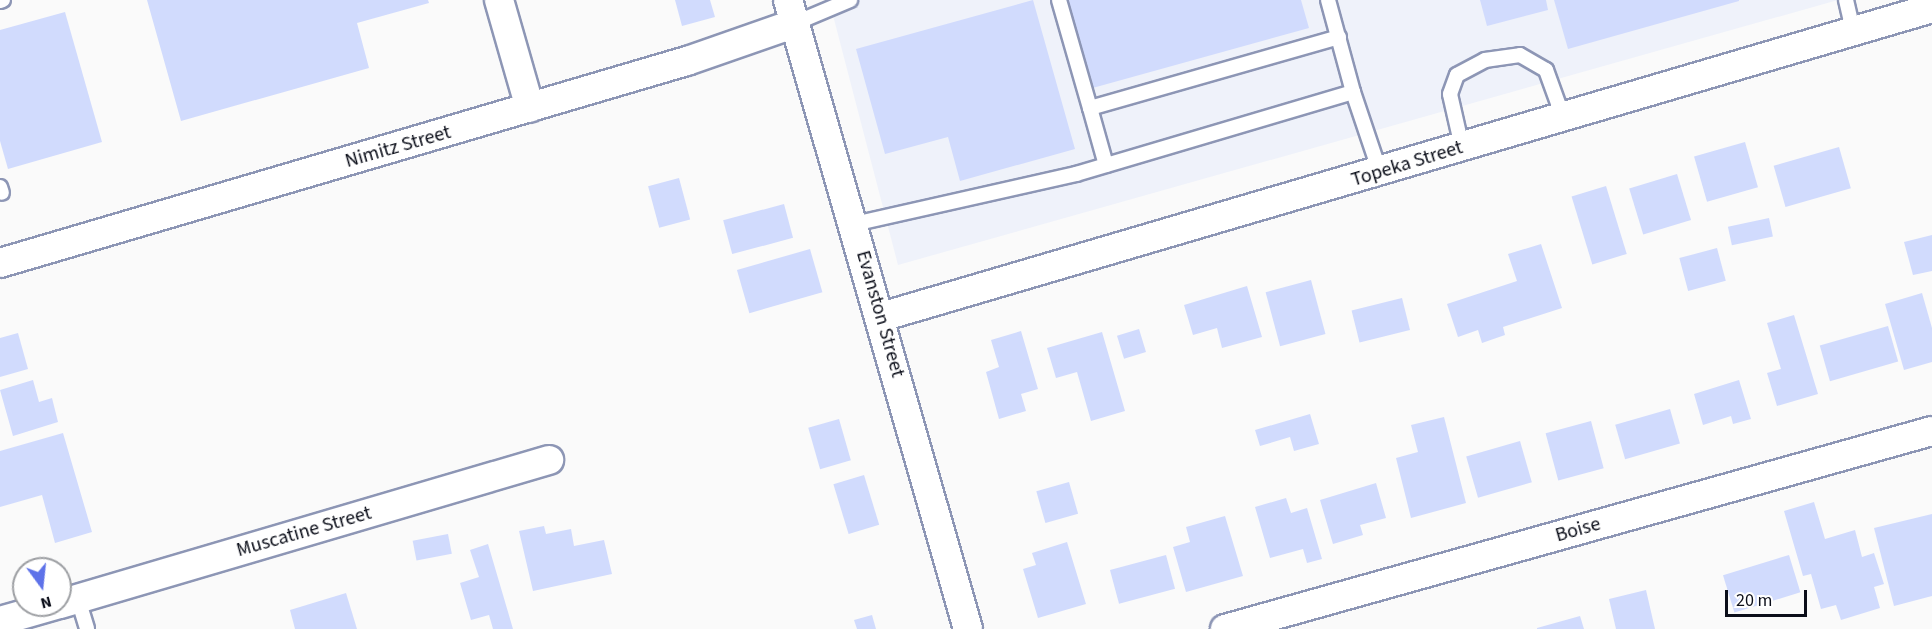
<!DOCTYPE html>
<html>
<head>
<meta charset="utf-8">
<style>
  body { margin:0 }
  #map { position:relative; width:1932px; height:629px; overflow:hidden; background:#fafafa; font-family:"Source Sans 3",sans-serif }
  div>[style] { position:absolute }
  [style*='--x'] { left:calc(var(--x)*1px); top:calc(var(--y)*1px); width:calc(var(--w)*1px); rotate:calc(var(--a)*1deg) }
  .built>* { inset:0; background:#eff2fa }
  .building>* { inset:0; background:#d1dbfd; transform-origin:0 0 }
  .roads { filter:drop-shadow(2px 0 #8d96b5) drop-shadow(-2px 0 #8d96b5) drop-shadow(0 2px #8d96b5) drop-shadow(0 -2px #8d96b5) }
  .service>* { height:14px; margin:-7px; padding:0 7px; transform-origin:7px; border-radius:7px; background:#fff }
  .minor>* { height:28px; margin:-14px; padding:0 14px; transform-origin:14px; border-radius:14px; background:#fff }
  span { translate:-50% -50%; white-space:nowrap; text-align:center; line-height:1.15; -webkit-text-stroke:5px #fff; paint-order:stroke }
  .street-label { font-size:20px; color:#0b0e19 }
  .north { position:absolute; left:12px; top:557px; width:60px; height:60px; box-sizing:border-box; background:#fff; border:2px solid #9d9fa3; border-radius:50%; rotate:165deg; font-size:16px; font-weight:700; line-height:24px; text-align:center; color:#0b0e19 }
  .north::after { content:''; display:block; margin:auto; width:21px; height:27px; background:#5e72e9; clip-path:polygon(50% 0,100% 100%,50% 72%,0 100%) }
  .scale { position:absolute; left:1725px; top:590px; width:82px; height:27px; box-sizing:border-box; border:3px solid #0b0e19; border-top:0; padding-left:8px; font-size:18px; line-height:21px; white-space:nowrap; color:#0b0e19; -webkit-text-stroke:4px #fff; paint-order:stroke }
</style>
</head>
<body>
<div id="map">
  <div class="built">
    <div style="clip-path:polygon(829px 0,1838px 0,898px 265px)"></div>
  </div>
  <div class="building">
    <div style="clip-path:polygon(147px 0,428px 0,429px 3px,357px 23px,369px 68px,181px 121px)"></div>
    <div style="clip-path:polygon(675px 0,710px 0,715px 17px,682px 26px)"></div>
    <div style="clip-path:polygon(1033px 0,1075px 149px,960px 181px,948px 137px,885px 154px,856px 49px)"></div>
    <div style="clip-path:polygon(1065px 0,1301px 0,1309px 28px,1089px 89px)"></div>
    <div style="clip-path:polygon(1480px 0,1546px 0,1548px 10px,1487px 26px)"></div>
    <div style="clip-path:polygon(1554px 0,1739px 0,1739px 1px,1568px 49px)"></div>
    <div style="clip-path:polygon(65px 12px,102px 142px,8px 169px,0 141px,0 30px)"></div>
    <div style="left:1745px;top:142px;width:47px;height:53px;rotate:74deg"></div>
    <div style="left:1839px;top:147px;width:43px;height:68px;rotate:74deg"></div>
    <div style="left:1677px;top:174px;width:48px;height:50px;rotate:73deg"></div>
    <div style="left:679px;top:178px;width:43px;height:32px;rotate:75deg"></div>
    <div style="left:1606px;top:186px;width:71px;height:36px;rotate:73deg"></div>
    <div style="left:784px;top:204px;width:35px;height:63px;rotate:75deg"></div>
    <div style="left:1769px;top:218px;width:19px;height:42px;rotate:78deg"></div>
    <div style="clip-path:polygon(1932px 235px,1932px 271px,1913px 275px,1904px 242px)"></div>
    <div style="clip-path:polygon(1541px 244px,1562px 308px,1503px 327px,1505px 335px,1482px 343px,1478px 330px,1458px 337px,1447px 304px,1517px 281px,1508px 254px)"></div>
    <div style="left:1717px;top:248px;width:34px;height:39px;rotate:75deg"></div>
    <div style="left:810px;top:249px;width:45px;height:76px;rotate:74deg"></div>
    <div style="left:1311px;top:280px;width:56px;height:47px;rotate:75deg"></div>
    <div style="clip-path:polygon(1247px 286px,1262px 337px,1222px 348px,1217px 328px,1193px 335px,1184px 305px)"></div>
    <div style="clip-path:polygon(1922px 293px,1932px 328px,1932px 362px,1904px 370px,1885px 304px)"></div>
    <div style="left:1402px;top:298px;width:33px;height:52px;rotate:76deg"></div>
    <div style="clip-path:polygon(1794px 315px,1818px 394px,1777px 406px,1767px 373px,1781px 369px,1767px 323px)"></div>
    <div style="left:1888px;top:326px;width:37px;height:71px;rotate:74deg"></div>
    <div style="left:1139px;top:329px;width:24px;height:23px;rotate:73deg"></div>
    <div style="clip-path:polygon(1021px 331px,1038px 389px,1021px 394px,1026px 411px,999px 419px,986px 372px,999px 367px,991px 340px)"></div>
    <div style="clip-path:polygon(1102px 332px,1125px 411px,1091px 421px,1077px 372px,1056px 378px,1047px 348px)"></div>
    <div style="clip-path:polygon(18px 333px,28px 369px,0 377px,0 338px)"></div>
    <div style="clip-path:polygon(33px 380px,39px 402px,52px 398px,58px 422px,13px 436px,0 390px)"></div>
    <div style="clip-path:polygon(1739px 380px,1751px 419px,1733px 424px,1731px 416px,1703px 425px,1694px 394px)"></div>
    <div style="left:1670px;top:409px;width:36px;height:57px;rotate:74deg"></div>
    <div style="clip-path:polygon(1310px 414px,1319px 444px,1294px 451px,1290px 437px,1260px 446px,1255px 430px)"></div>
    <div style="clip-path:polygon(1444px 417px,1466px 503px,1411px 518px,1396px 458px,1418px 452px,1411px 425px)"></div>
    <div style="left:839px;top:419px;width:43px;height:32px;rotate:74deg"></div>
    <div style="left:1591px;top:421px;width:49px;height:47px;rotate:75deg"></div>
    <div style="clip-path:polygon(63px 433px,92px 532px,55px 543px,42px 495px,0 507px,0 451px)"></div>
    <div style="left:1520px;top:441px;width:43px;height:56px;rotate:74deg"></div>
    <div style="left:864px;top:475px;width:52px;height:32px;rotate:73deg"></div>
    <div style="left:1069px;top:482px;width:33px;height:34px;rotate:74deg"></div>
    <div style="clip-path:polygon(1376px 483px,1386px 518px,1360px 525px,1363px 535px,1333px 544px,1320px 500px)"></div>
    <div style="clip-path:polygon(1286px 498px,1291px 513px,1307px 508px,1322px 559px,1307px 563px,1303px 549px,1270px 558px,1255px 507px)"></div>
    <div style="clip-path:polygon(1814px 502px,1825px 539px,1855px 530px,1862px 557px,1874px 553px,1884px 584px,1874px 587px,1880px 608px,1841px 620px,1836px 605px,1821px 609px,1811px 574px,1803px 576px,1784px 511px)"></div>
    <div style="clip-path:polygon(1932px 514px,1932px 596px,1894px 606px,1874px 528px)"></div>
    <div style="clip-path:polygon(1225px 516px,1243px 576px,1186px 592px,1173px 547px,1190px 542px,1186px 527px)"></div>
    <div style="clip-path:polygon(544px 526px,546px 534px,571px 529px,574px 546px,604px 540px,612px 574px,533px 591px,519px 531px)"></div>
    <div style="left:448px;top:534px;width:20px;height:36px;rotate:79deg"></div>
    <div style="clip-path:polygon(1067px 542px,1086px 604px,1038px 618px,1023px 569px,1036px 565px,1032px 553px)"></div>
    <div style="clip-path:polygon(488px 544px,513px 629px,493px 629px,489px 615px,471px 620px,460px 583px,479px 577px,470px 550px)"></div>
    <div style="left:1166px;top:555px;width:35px;height:58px;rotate:75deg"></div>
    <div style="left:1789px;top:555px;width:39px;height:69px;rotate:73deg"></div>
    <div style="clip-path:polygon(1646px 590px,1655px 629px,1616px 629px,1609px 599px)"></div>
    <div style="clip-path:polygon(346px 593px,357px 629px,295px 629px,290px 610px)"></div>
    <div style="clip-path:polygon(872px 615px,876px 629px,857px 629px,854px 620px)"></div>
    <div style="clip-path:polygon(1580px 616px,1584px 629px,1537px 629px,1537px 628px)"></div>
  </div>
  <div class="roads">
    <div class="service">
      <div style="--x:1059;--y:0;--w:112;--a:74"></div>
      <div style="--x:1328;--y:0;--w:95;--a:74.8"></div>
      <div style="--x:1846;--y:0;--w:32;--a:77"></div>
      <div style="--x:0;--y:1;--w:3;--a:-18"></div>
      <div style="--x:793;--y:24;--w:62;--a:-22.8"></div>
      <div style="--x:1462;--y:147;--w:54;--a:-102.8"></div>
      <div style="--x:1450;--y:94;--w:20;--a:-70"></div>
      <div style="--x:1457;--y:75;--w:32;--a:-28"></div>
      <div style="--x:1485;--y:60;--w:35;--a:-8"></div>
      <div style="--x:1520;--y:55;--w:30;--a:30"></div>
      <div style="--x:1546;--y:70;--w:50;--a:70.1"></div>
      <div style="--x:1106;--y:165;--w:59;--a:-105.7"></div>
      <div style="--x:1090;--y:108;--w:259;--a:-15.9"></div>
      <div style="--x:0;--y:187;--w:6;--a:72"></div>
      <div style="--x:854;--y:224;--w:228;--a:-12.7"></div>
      <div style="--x:1076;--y:174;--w:289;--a:-16.5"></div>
      <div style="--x:1353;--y:92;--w:84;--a:71.4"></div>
      <div style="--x:78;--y:599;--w:31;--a:73"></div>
    </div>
    <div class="minor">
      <div style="--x:499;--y:0;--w:112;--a:74"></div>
      <div style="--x:788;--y:0;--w:654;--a:74.03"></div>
      <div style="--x:0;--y:263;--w:716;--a:-16.39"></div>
      <div style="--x:687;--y:61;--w:112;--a:-19.2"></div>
      <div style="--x:881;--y:317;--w:1095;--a:-16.38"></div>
      <div style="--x:60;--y:604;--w:510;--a:-16.41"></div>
      <div style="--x:0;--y:621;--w:58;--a:-15.9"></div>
      <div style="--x:1225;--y:629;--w:734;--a:-15.65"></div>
    </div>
  </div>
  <div class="street-label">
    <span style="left:398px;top:147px;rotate:-16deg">Nimitz Street</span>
    <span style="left:1407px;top:164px;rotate:-17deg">Topeka Street</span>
    <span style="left:880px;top:314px;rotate:74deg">Evanston Street</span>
    <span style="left:1578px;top:530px;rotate:-16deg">Boise</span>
    <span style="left:304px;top:532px;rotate:-16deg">Muscatine Street</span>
  </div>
  <div class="north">N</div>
  <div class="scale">20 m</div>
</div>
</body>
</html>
